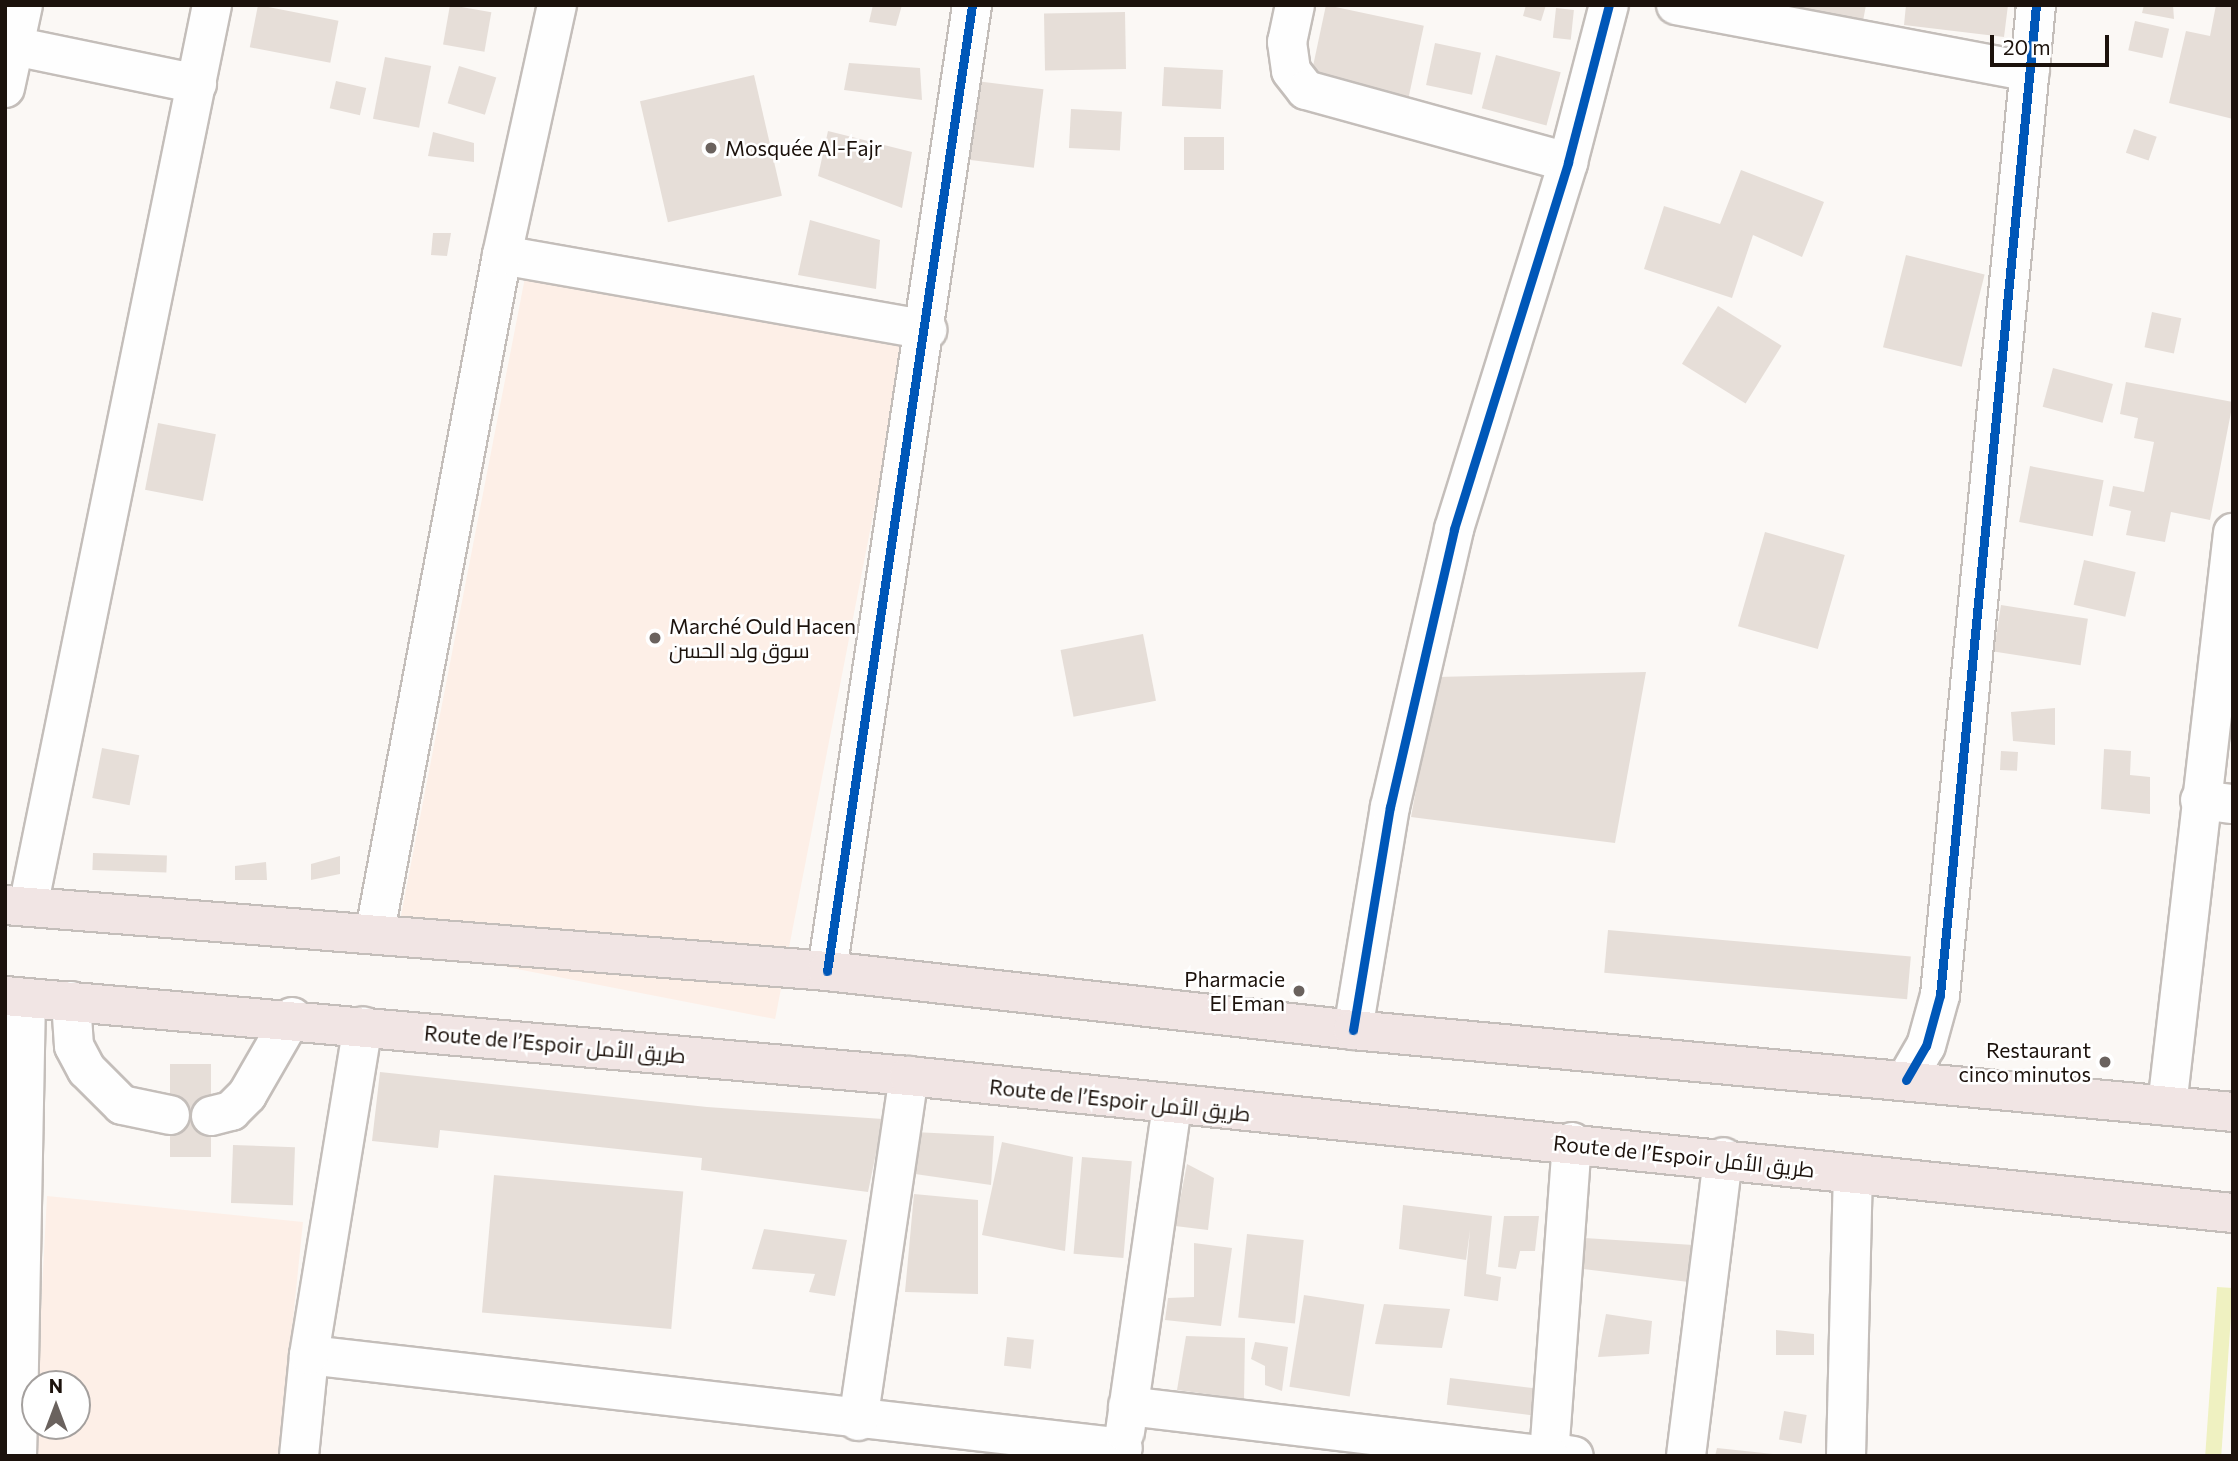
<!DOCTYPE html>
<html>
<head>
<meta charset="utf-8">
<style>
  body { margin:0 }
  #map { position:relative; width:2238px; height:1461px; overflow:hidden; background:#fbf8f5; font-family:Commissioner,Cairo,sans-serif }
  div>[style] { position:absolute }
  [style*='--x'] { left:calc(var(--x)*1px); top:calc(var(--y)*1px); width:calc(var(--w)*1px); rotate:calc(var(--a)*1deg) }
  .built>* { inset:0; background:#fdefe7; transform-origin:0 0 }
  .green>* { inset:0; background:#eff1c1; transform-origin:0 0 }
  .building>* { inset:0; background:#e6ded8; transform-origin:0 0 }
  .roads { filter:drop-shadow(2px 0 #c4beba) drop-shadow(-2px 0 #c4beba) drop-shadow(0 2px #c4beba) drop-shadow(0 -2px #c4beba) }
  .minor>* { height:38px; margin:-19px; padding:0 19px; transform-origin:19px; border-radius:19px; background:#fefefe }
  .highway>* { height:38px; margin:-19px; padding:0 19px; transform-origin:19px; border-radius:19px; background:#f1e5e4 }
  .cycleway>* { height:9px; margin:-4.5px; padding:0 4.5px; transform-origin:4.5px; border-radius:4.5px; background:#0057b8 }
  .dots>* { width:19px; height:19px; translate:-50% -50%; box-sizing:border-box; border:4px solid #fff; border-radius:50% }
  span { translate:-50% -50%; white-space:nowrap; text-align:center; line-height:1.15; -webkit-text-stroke:5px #fff; paint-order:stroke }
  .poi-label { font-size:21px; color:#1c120c }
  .left { translate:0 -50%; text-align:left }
  .right { translate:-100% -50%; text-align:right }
  .street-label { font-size:21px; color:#1c120c }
  .frame { position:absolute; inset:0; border:7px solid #1c120c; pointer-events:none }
  .north { position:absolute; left:21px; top:1370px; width:70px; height:70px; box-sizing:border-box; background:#fff; border:2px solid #a4a09e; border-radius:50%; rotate:0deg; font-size:19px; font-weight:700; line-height:28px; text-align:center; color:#1c120c }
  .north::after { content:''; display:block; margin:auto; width:24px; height:32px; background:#6a625e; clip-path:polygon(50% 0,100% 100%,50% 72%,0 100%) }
  .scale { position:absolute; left:1990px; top:35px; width:119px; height:32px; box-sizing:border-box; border:4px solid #1c120c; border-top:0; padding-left:9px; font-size:21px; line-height:24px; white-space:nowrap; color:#1c120c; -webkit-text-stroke:5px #fff; paint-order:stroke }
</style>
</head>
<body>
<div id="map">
  <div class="built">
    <div style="left:528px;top:262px;width:387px;height:696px;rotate:11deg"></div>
    <div style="clip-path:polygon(47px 1196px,303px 1222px,279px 1456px,33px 1456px,35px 1426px,77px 1426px,77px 1384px,37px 1384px)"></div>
  </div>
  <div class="green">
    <div style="left:2217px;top:1287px;width:16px;height:169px;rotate:4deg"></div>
  </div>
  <div class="building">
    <div style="left:258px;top:5px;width:82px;height:43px;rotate:11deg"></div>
    <div style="left:450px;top:5px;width:42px;height:40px;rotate:10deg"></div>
    <div style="clip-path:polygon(873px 5px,902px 5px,896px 26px,869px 22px)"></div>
    <div style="left:1326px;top:5px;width:100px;height:72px;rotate:12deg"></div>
    <div style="clip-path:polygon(1526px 5px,1546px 5px,1541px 21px,1523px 16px)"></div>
    <div style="clip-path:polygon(1777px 5px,1866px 5px,1863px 21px)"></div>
    <div style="clip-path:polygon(1906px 5px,2008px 5px,2004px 37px,1904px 25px)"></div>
    <div style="clip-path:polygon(2144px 5px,2173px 5px,2174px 19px,2142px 13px)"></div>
    <div style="clip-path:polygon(2216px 5px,2233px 5px,2233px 119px,2169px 103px,2186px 31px,2210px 36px)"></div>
    <div style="left:1556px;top:8px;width:18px;height:30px;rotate:6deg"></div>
    <div style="left:1125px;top:12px;width:57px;height:81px;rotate:89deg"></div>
    <div style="left:2135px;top:21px;width:35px;height:30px;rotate:13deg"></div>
    <div style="left:1435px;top:43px;width:47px;height:43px;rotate:12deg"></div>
    <div style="left:1496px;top:55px;width:67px;height:55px;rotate:15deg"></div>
    <div style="left:385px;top:57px;width:47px;height:63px;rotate:11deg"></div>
    <div style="clip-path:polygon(849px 63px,920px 68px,922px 100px,844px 90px)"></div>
    <div style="left:459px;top:66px;width:39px;height:39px;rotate:17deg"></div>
    <div style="left:1164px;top:67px;width:59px;height:39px;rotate:3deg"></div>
    <div style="left:754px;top:75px;width:124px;height:117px;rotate:77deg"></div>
    <div style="left:336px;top:81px;width:31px;height:28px;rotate:13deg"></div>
    <div style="left:976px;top:81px;width:68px;height:79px;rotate:7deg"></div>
    <div style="left:1071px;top:109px;width:51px;height:39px;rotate:3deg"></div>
    <div style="left:2134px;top:129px;width:24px;height:25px;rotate:19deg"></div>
    <div style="clip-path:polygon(828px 131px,912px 152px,902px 208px,818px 176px)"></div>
    <div style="clip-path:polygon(433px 132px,474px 143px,474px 162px,428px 156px)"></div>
    <div style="left:1184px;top:137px;width:40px;height:33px"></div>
    <div style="clip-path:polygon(1741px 170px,1824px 202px,1802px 257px,1753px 235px,1732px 298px,1644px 269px,1664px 206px,1720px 224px)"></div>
    <div style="clip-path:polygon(810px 220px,880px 240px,876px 289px,798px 275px)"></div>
    <div style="clip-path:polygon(433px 233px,451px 233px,447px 256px,431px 255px)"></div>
    <div style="left:1906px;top:255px;width:81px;height:95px;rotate:14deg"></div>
    <div style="left:1718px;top:306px;width:75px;height:68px;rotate:32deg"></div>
    <div style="left:2152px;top:312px;width:30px;height:36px;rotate:12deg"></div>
    <div style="left:2053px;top:368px;width:62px;height:40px;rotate:15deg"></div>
    <div style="clip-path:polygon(2126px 382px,2233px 402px,2210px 520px,2171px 512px,2165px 542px,2126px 535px,2131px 511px,2109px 506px,2113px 486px,2144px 492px,2154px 442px,2134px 438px,2138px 418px,2120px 414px)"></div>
    <div style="left:158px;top:423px;width:59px;height:68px;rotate:11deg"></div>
    <div style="left:2030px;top:466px;width:75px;height:57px;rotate:11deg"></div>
    <div style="left:1765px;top:532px;width:83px;height:98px;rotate:16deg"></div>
    <div style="left:2084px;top:560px;width:53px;height:46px;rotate:13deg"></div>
    <div style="left:2001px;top:605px;width:88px;height:47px;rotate:9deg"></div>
    <div style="left:1143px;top:634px;width:68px;height:84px;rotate:79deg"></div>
    <div style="clip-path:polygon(1646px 672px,1615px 843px,1411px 817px,1437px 677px)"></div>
    <div style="clip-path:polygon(2055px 708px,2055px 745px,2013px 741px,2011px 712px)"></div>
    <div style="left:102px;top:748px;width:38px;height:51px;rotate:11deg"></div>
    <div style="clip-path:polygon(2104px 749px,2131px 751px,2130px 775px,2150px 777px,2150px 814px,2101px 809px)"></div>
    <div style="left:2001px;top:751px;width:17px;height:19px;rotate:3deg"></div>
    <div style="left:93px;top:853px;width:74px;height:17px;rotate:2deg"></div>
    <div style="clip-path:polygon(340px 856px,340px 874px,311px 880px,311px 864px)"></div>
    <div style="clip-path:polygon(266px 862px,267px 880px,235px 880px,235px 866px)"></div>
    <div style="left:1608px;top:930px;width:304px;height:43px;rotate:5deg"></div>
    <div style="left:170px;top:1064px;width:41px;height:93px"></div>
    <div style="clip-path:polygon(380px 1072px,707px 1107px,883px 1119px,868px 1192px,701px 1170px,702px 1158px,440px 1130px,438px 1148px,372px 1141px)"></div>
    <div style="clip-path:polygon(914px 1132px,994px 1136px,991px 1185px,915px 1174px)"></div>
    <div style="clip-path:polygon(1002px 1142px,1073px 1157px,1065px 1251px,982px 1235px)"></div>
    <div style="left:233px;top:1145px;width:62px;height:58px;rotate:2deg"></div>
    <div style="left:1082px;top:1157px;width:50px;height:97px;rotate:5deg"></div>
    <div style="clip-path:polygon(1187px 1164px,1214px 1178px,1208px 1230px,1175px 1226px)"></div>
    <div style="left:494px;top:1175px;width:190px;height:138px;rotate:5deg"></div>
    <div style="clip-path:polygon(914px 1194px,978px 1200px,978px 1294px,905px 1292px)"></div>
    <div style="clip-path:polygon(1403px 1205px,1492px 1216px,1486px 1274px,1501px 1277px,1498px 1301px,1464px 1296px,1470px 1230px,1466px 1260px,1399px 1249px)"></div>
    <div style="clip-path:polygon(1504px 1216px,1539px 1216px,1535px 1251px,1520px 1251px,1516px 1269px,1498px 1267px)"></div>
    <div style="clip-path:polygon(764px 1229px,847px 1240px,835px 1296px,809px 1292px,815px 1274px,752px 1269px)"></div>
    <div style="left:1247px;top:1234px;width:57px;height:84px;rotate:6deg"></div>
    <div style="clip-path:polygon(1569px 1237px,1709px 1246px,1705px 1284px,1567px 1267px)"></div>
    <div style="clip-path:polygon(1194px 1243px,1232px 1248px,1221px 1326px,1165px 1320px,1168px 1298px,1194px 1297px)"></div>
    <div style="left:1304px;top:1295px;width:61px;height:93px;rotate:9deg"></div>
    <div style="clip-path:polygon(1384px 1304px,1450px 1309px,1442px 1348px,1375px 1344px)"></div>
    <div style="clip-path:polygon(1606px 1314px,1652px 1321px,1649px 1354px,1598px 1357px)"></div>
    <div style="clip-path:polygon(1776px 1330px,1814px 1334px,1814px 1355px,1776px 1355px)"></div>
    <div style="clip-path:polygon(1186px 1336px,1245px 1338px,1244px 1399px,1177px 1390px)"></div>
    <div style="left:1007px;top:1337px;width:27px;height:29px;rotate:6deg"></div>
    <div style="clip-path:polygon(1255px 1342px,1288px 1347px,1282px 1391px,1265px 1385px,1265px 1366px,1251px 1359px)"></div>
    <div style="left:1450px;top:1378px;width:91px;height:27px;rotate:7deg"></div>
    <div style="left:1784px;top:1411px;width:23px;height:29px;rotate:10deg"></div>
    <div style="clip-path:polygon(1717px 1448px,1773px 1454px,1772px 1456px,1715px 1456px)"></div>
  </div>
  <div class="roads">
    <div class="minor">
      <div style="--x:1295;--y:5;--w:38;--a:102"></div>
      <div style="--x:1287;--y:42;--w:29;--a:82"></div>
      <div style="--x:1291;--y:71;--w:24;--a:52"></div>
      <div style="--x:1306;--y:90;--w:272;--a:15.4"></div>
      <div style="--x:1676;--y:5;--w:360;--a:10.7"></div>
      <div style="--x:14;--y:46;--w:187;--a:11.7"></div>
      <div style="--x:5;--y:88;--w:85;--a:-77.8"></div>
      <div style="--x:502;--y:255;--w:432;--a:10"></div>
      <div style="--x:2200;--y:800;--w:33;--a:7"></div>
      <div style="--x:28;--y:907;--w:921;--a:-78.47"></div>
      <div style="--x:375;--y:931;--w:688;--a:-79.36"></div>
      <div style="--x:502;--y:255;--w:256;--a:-77.6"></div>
      <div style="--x:827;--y:971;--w:977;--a:-81.46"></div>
      <div style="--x:71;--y:1001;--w:45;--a:86.2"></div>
      <div style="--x:74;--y:1046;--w:27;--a:62"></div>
      <div style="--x:87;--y:1070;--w:49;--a:45"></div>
      <div style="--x:122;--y:1105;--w:49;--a:11.8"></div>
      <div style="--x:1353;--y:1030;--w:226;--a:-80.6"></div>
      <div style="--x:1390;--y:807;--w:285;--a:-77"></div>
      <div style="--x:1454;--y:529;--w:384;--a:-72.7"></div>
      <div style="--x:1568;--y:162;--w:162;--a:-75.4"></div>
      <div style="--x:1906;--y:1080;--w:39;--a:-60"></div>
      <div style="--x:1926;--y:1046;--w:53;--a:-74.6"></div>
      <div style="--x:1940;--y:995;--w:995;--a:-84.46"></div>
      <div style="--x:2167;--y:1106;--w:577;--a:-83.43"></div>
      <div style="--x:211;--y:1116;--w:21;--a:-14"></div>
      <div style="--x:231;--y:1111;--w:23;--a:-45"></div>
      <div style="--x:247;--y:1095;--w:90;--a:-60"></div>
      <div style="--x:1572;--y:1142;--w:311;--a:94.2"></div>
      <div style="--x:1549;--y:1452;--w:25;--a:9"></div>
      <div style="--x:309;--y:1355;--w:819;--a:6.52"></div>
      <div style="--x:1128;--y:1406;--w:424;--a:6.8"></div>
      <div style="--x:5;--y:1414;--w:13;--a:4"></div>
      <div style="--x:18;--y:1415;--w:417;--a:-88.9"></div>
      <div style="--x:858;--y:1421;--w:349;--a:-81.6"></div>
      <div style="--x:1125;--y:1432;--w:330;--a:-81.8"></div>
      <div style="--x:17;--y:1456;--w:41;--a:-88.6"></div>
      <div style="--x:299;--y:1456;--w:101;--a:-84.3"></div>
      <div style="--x:309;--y:1355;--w:333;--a:-80.7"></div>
      <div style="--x:1686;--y:1456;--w:301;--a:-82.9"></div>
      <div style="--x:1846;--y:1456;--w:280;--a:-88.6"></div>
    </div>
    <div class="highway">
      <div style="--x:5;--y:905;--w:825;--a:4.59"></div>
      <div style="--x:827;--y:971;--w:529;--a:6.4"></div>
      <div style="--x:1353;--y:1030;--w:884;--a:5.32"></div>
      <div style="--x:5;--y:996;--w:908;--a:5.06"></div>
      <div style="--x:909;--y:1076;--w:1331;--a:5.91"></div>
    </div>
  </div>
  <div class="cycleway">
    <div style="--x:827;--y:971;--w:977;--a:-81.46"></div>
    <div style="--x:1353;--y:1030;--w:226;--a:-80.6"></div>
    <div style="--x:1390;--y:807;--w:285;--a:-77"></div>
    <div style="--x:1454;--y:529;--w:384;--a:-72.7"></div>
    <div style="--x:1568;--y:162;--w:162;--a:-75.4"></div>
    <div style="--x:1906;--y:1080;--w:39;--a:-60"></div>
    <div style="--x:1926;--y:1046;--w:53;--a:-74.6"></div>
    <div style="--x:1940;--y:995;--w:995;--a:-84.46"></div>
  </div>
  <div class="dots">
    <div style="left:711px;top:148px;background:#6a625e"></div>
    <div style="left:655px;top:638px;background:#6a625e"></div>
    <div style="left:1299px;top:991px;background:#6a625e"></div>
    <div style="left:2105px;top:1062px;background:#6a625e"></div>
  </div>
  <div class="poi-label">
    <span class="left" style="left:725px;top:148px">Mosquée Al-Fajr</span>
    <span class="left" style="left:669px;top:638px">Marché Ould Hacen<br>سوق ولد الحسن</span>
    <span class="right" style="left:1285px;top:991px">Pharmacie<br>El Eman</span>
    <span class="right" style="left:2091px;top:1062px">Restaurant<br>cinco minutos</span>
  </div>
  <div class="street-label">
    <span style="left:555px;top:1044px;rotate:5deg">Route de l’Espoir طريق الأمل</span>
    <span style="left:1120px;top:1100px;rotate:6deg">Route de l’Espoir طريق الأمل</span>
    <span style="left:1684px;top:1156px;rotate:6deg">Route de l’Espoir طريق الأمل</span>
  </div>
  <div class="frame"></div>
  <div class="north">N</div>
  <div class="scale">20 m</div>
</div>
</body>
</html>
